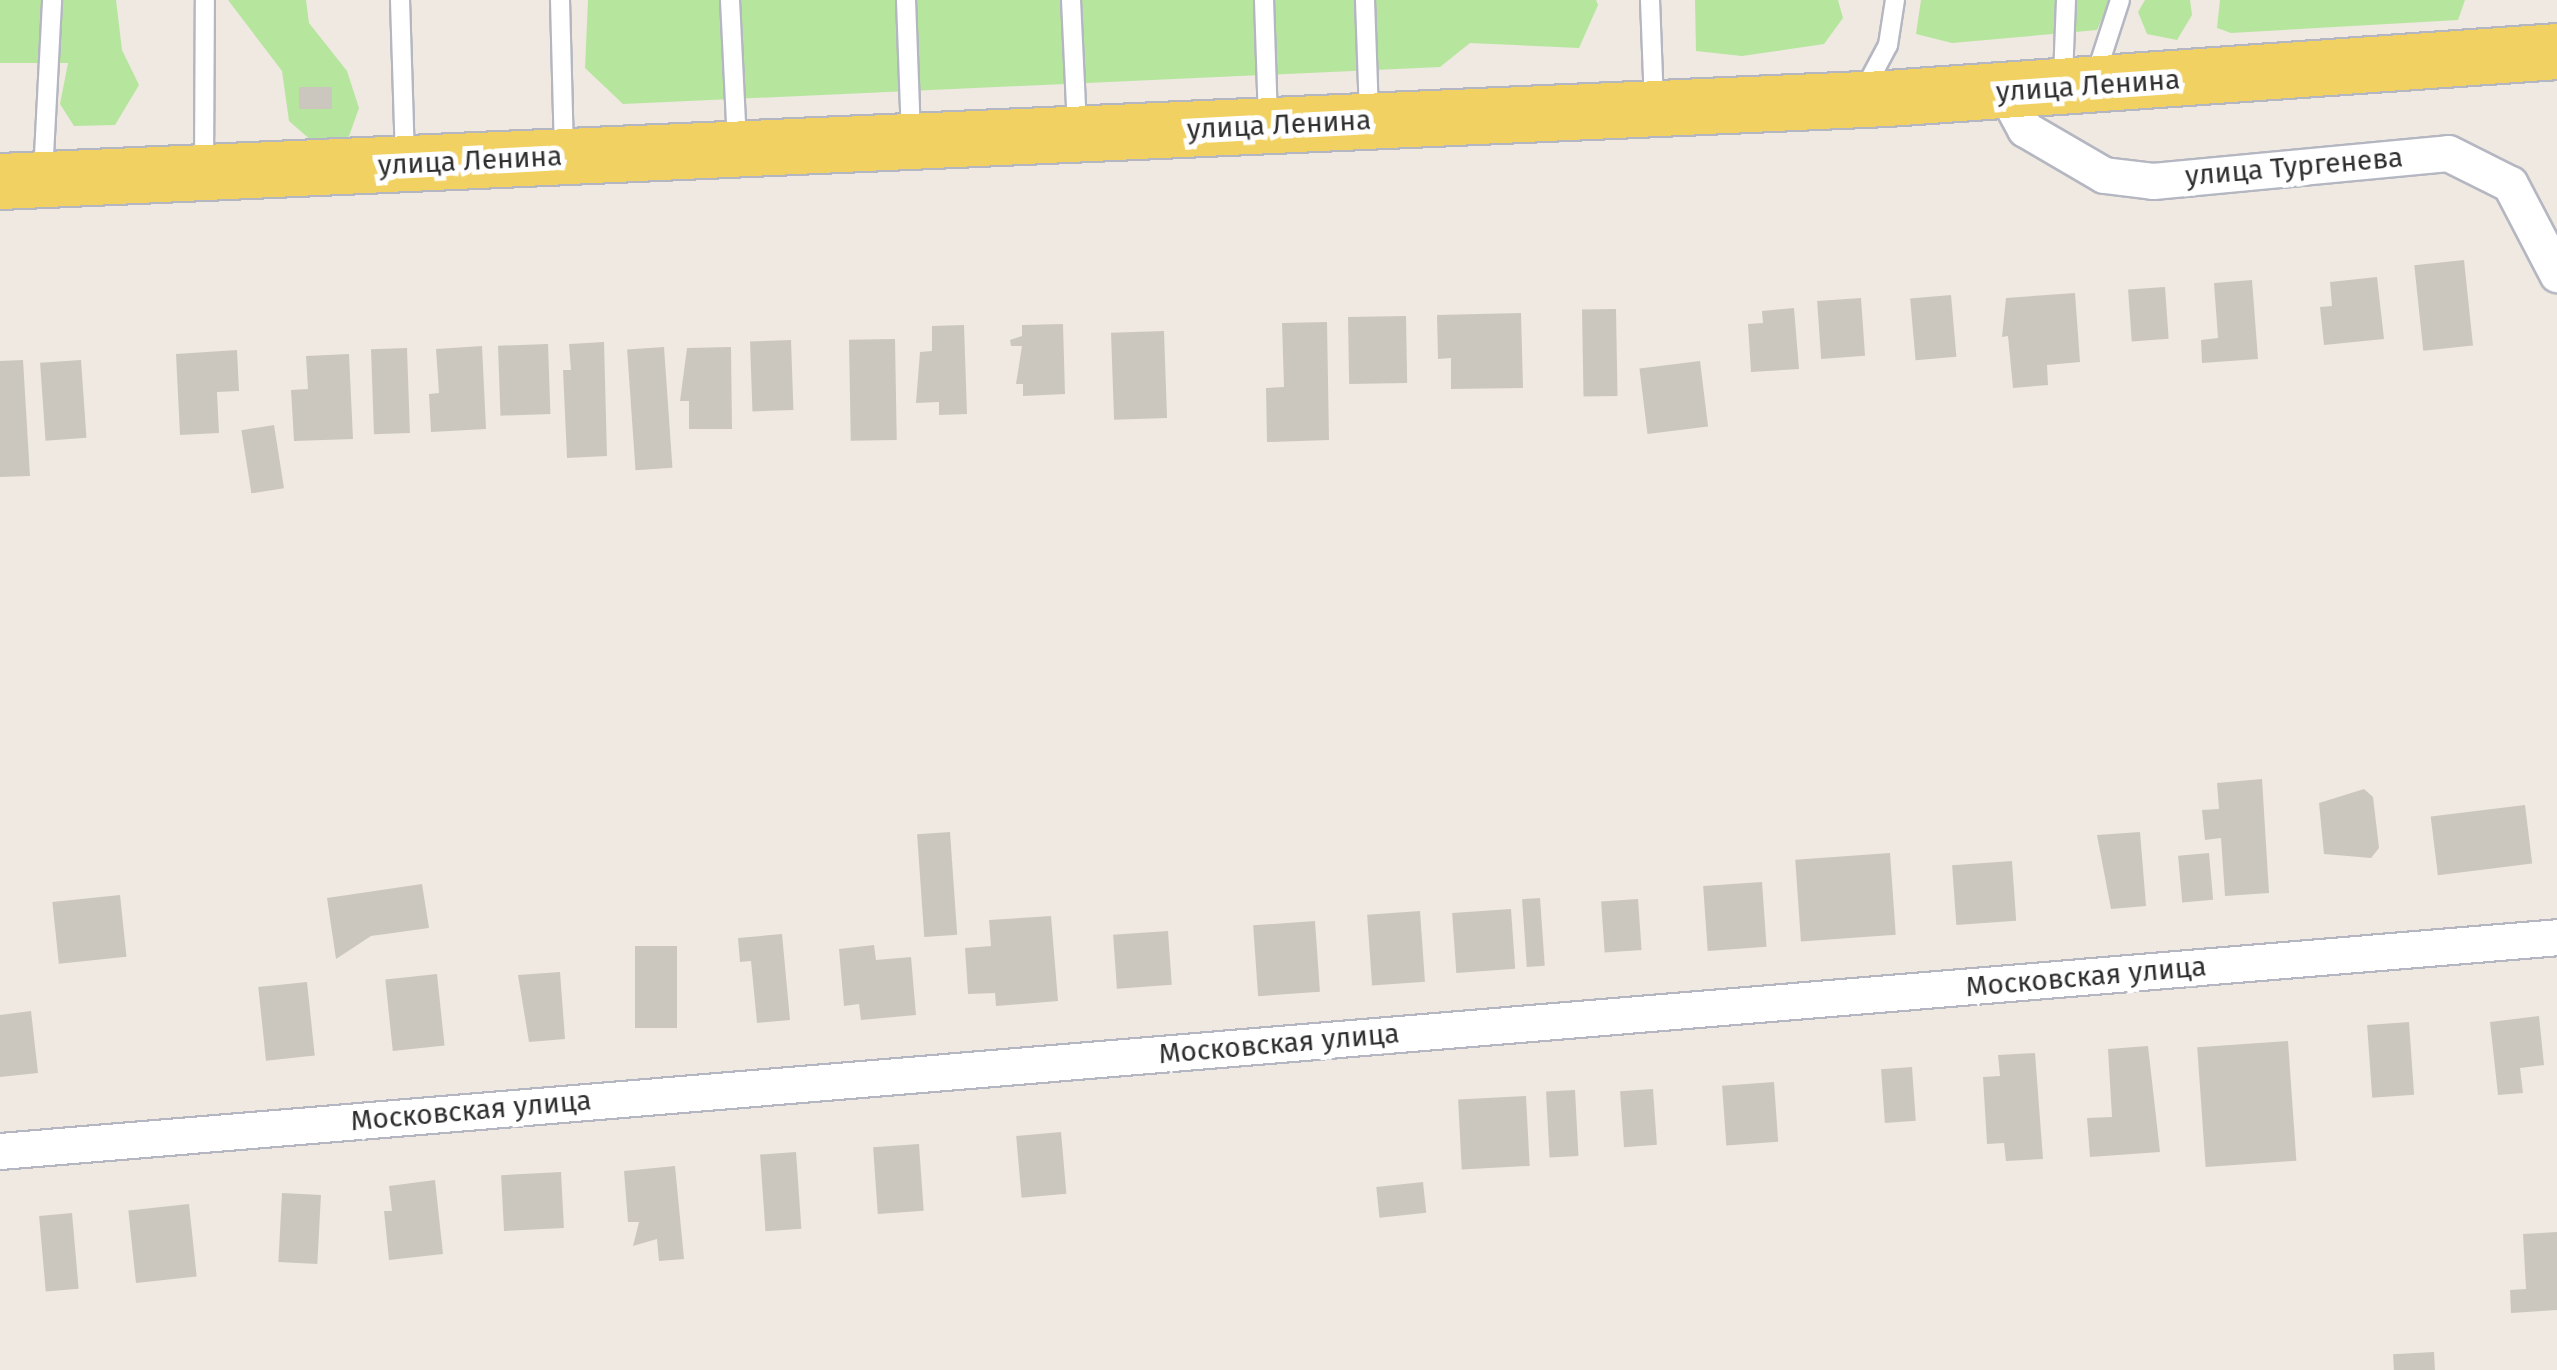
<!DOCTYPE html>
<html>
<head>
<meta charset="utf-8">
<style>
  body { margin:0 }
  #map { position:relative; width:2557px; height:1370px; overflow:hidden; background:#efe9e1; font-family:"Fira Sans",sans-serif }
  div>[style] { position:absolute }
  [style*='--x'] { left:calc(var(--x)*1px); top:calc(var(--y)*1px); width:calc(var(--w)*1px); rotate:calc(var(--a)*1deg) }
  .green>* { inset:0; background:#b6e59e }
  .building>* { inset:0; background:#cbc7bf; transform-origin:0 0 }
  .roads { filter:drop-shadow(2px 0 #b4b7c1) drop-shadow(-2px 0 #b4b7c1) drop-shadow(0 2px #b4b7c1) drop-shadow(0 -2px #b4b7c1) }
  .lane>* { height:18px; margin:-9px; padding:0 9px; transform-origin:9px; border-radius:9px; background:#fff }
  .street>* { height:35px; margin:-17.5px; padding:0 17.5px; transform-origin:17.5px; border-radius:17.5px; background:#fff }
  .primary>* { height:55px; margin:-27.5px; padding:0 27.5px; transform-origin:27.5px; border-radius:27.5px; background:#f2d163 }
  span { translate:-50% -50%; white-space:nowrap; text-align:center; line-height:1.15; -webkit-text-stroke:10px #fff; paint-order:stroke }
  .street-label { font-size:28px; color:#2e2e2e }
</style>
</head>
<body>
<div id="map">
  <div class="green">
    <div style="clip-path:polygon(0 0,116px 0,122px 50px,139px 85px,115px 125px,74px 126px,60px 104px,68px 63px,0 63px)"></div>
    <div style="clip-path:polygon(228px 0,306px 0,309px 23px,347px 71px,359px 108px,348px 139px,313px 142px,289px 121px,282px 71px)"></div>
    <div style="clip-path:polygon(588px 0,1596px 0,1598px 5px,1579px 48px,1470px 43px,1440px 67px,623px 104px,585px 68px)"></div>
    <div style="clip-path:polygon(1695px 0,1838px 0,1843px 18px,1824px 44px,1742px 56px,1696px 51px)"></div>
    <div style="clip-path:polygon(1921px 0,2110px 0,2097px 30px,1952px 43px,1916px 34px)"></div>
    <div style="clip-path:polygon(2145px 0,2190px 0,2192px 15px,2177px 40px,2147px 34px,2138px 12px)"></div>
    <div style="clip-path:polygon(2220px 0,2465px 0,2458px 20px,2231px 33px,2217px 28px)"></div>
  </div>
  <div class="building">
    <div style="left:332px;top:87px;width:22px;height:33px;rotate:90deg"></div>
    <div style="left:2464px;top:260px;width:86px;height:50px;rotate:84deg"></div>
    <div style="clip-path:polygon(2377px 277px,2384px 339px,2324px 345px,2320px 307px,2332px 306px,2330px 282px)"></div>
    <div style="clip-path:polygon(2252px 280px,2258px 359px,2202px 363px,2201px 340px,2218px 338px,2214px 283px)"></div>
    <div style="left:2165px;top:287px;width:52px;height:37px;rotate:86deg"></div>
    <div style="clip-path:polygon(2075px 293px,2080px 362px,2047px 365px,2048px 385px,2013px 388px,2008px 336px,2002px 337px,2006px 298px)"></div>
    <div style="left:1951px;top:295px;width:62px;height:41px;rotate:85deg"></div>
    <div style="left:1861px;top:298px;width:58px;height:44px;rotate:86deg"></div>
    <div style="clip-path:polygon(1794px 308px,1799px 369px,1751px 372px,1748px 324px,1763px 323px,1762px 311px)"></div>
    <div style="left:1616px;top:309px;width:87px;height:34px;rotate:89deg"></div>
    <div style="clip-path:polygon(1521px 313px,1523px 388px,1451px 389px,1451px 358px,1438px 359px,1437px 315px)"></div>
    <div style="left:1406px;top:316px;width:67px;height:58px;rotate:89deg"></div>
    <div style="clip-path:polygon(1327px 322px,1329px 440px,1267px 442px,1266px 388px,1284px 387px,1282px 323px)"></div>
    <div style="clip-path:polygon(1063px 324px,1065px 394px,1023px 396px,1023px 384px,1016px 384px,1022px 346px,1011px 346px,1010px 340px,1022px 336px,1022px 325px)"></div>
    <div style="clip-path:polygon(964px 325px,967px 414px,939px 415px,939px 402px,916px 403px,920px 352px,932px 351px,932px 326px)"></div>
    <div style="left:1164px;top:331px;width:87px;height:53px;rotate:88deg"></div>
    <div style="left:895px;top:339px;width:101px;height:46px;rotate:89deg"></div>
    <div style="left:791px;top:340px;width:70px;height:41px;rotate:88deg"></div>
    <div style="clip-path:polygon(604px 342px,607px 456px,567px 458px,563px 370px,571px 370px,569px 344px)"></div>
    <div style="left:548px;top:344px;width:70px;height:50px;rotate:88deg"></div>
    <div style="clip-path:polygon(482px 346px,486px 429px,431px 432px,429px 394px,439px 393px,436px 349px)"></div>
    <div style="left:664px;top:347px;width:121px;height:37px;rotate:86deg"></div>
    <div style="clip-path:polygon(731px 347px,732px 429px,689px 429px,689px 401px,680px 401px,687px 348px)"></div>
    <div style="left:407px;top:348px;width:85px;height:36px;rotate:88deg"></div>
    <div style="clip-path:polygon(237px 350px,239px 391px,217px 392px,219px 433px,180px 435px,176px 354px)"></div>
    <div style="clip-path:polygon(349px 354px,353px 439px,294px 441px,291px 390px,308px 389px,306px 356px)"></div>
    <div style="clip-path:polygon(23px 360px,30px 476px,0 477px,0 361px)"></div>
    <div style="left:81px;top:360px;width:78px;height:41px;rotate:86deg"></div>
    <div style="left:1700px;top:361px;width:66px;height:61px;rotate:83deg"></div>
    <div style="left:274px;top:425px;width:64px;height:33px;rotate:81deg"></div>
    <div style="clip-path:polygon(2262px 779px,2269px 893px,2225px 896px,2221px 838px,2205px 840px,2202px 810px,2219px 809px,2217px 783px)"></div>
    <div style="clip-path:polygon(2364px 789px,2373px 797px,2379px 848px,2371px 858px,2324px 854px,2319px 803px)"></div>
    <div style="left:2525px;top:805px;width:59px;height:95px;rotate:83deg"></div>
    <div style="left:950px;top:832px;width:103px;height:33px;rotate:86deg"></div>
    <div style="clip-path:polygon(2140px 832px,2146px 906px,2111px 909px,2097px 835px)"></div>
    <div style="left:1890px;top:853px;width:82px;height:95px;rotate:86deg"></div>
    <div style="left:2209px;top:853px;width:47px;height:31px;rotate:85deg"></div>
    <div style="left:2012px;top:861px;width:60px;height:60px;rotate:86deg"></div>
    <div style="left:1762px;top:882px;width:65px;height:59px;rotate:86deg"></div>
    <div style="clip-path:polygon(422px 884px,429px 928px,371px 936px,336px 959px,327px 898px)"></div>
    <div style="left:120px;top:895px;width:62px;height:68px;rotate:84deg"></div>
    <div style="left:1540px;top:898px;width:68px;height:18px;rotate:86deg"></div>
    <div style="left:1638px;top:899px;width:51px;height:37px;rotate:86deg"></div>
    <div style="left:1511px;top:909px;width:60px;height:59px;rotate:86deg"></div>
    <div style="left:1420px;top:911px;width:71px;height:53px;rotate:86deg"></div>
    <div style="clip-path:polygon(1051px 916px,1058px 1001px,996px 1006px,995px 993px,968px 994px,965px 948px,991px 946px,989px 920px)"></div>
    <div style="left:1315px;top:921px;width:71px;height:62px;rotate:86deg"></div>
    <div style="left:1168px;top:931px;width:54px;height:55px;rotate:86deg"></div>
    <div style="clip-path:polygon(782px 934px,790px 1020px,757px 1023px,751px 961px,740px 962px,738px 938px)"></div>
    <div style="clip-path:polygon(874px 945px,876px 960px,911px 957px,916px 1015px,861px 1020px,859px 1004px,844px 1006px,839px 949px)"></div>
    <div style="left:635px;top:946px;width:42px;height:82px"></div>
    <div style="clip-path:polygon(560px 972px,565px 1039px,529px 1042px,518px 975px)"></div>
    <div style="left:437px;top:974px;width:72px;height:52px;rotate:84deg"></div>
    <div style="left:307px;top:982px;width:74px;height:49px;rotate:84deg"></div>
    <div style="clip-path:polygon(31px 1011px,38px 1073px,0 1077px,0 1015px)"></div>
    <div style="clip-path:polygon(2539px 1016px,2544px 1065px,2520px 1068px,2523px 1093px,2498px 1095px,2490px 1022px)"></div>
    <div style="left:2409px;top:1022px;width:73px;height:42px;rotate:86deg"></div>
    <div style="left:2288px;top:1041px;width:120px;height:91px;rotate:86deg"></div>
    <div style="clip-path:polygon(2148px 1046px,2160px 1152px,2090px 1157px,2087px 1118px,2112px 1117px,2108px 1049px)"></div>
    <div style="clip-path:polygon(2035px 1053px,2043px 1159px,2006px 1161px,2004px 1143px,1987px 1144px,1983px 1077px,2000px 1076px,1998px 1055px)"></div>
    <div style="left:1912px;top:1067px;width:54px;height:31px;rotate:86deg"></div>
    <div style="left:1774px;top:1082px;width:60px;height:52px;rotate:86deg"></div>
    <div style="left:1653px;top:1089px;width:56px;height:33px;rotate:86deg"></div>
    <div style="left:1575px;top:1090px;width:66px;height:29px;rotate:87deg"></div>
    <div style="left:1526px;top:1096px;width:70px;height:68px;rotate:87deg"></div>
    <div style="left:1061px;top:1132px;width:62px;height:45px;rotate:85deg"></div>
    <div style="left:919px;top:1144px;width:67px;height:46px;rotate:86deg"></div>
    <div style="left:796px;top:1152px;width:77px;height:36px;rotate:86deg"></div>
    <div style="clip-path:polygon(675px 1166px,684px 1259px,659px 1261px,657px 1239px,633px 1246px,639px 1222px,628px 1222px,624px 1171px)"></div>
    <div style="left:561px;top:1172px;width:56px;height:60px;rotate:87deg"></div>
    <div style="clip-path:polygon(435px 1180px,443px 1254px,389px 1260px,384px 1211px,392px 1211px,389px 1186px)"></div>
    <div style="left:1423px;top:1182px;width:31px;height:47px;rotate:84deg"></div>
    <div style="left:282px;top:1193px;width:39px;height:69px;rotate:3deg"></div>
    <div style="left:189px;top:1204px;width:73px;height:61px;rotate:84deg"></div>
    <div style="left:72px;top:1213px;width:76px;height:33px;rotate:85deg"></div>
    <div style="clip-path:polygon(2557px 1232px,2557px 1310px,2511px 1313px,2510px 1290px,2526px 1289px,2523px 1234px)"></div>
    <div style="left:2434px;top:1352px;width:18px;height:41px;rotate:87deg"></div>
  </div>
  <div class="roads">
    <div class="lane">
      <div style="--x:400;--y:0;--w:158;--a:88.2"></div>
      <div style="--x:560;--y:0;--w:151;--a:88.5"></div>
      <div style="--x:730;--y:0;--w:143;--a:87.2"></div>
      <div style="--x:906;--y:0;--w:136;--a:87.9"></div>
      <div style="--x:1071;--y:0;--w:129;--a:87.3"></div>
      <div style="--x:1264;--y:0;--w:120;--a:88.1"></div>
      <div style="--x:1365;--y:0;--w:116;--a:88"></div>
      <div style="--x:1650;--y:0;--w:103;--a:87.8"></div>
      <div style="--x:2095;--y:77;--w:81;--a:-72"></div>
      <div style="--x:2063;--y:78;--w:78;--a:-87.8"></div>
      <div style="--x:1864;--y:90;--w:51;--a:-61.9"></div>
      <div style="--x:1888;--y:45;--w:46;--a:-81.2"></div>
      <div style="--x:204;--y:167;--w:167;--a:-89.7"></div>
      <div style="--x:43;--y:174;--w:174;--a:-87"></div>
    </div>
    <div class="street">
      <div style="--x:2005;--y:92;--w:42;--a:61.6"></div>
      <div style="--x:2025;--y:129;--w:91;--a:30.2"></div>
      <div style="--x:2104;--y:175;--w:49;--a:7"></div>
      <div style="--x:2153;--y:181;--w:296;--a:-5.4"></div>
      <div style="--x:2448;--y:153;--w:69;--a:26.6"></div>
      <div style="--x:2510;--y:184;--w:102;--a:62.4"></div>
      <div style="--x:0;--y:1151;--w:2566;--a:-4.78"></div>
    </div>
    <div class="primary">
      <div style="--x:0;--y:181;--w:1889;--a:-2.52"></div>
      <div style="--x:1887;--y:98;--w:672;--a:-4.01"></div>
    </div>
  </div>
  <div class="street-label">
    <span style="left:2088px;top:86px;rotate:-4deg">улица Ленина</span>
    <span style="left:1279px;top:125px;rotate:-3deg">улица Ленина</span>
    <span style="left:470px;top:161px;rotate:-3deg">улица Ленина</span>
    <span style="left:2294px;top:167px;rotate:-5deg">улица Тургенева</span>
    <span style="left:2086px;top:977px;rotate:-5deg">Московская улица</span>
    <span style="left:1279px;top:1044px;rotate:-5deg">Московская улица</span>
    <span style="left:471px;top:1111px;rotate:-5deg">Московская улица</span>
  </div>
</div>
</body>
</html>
